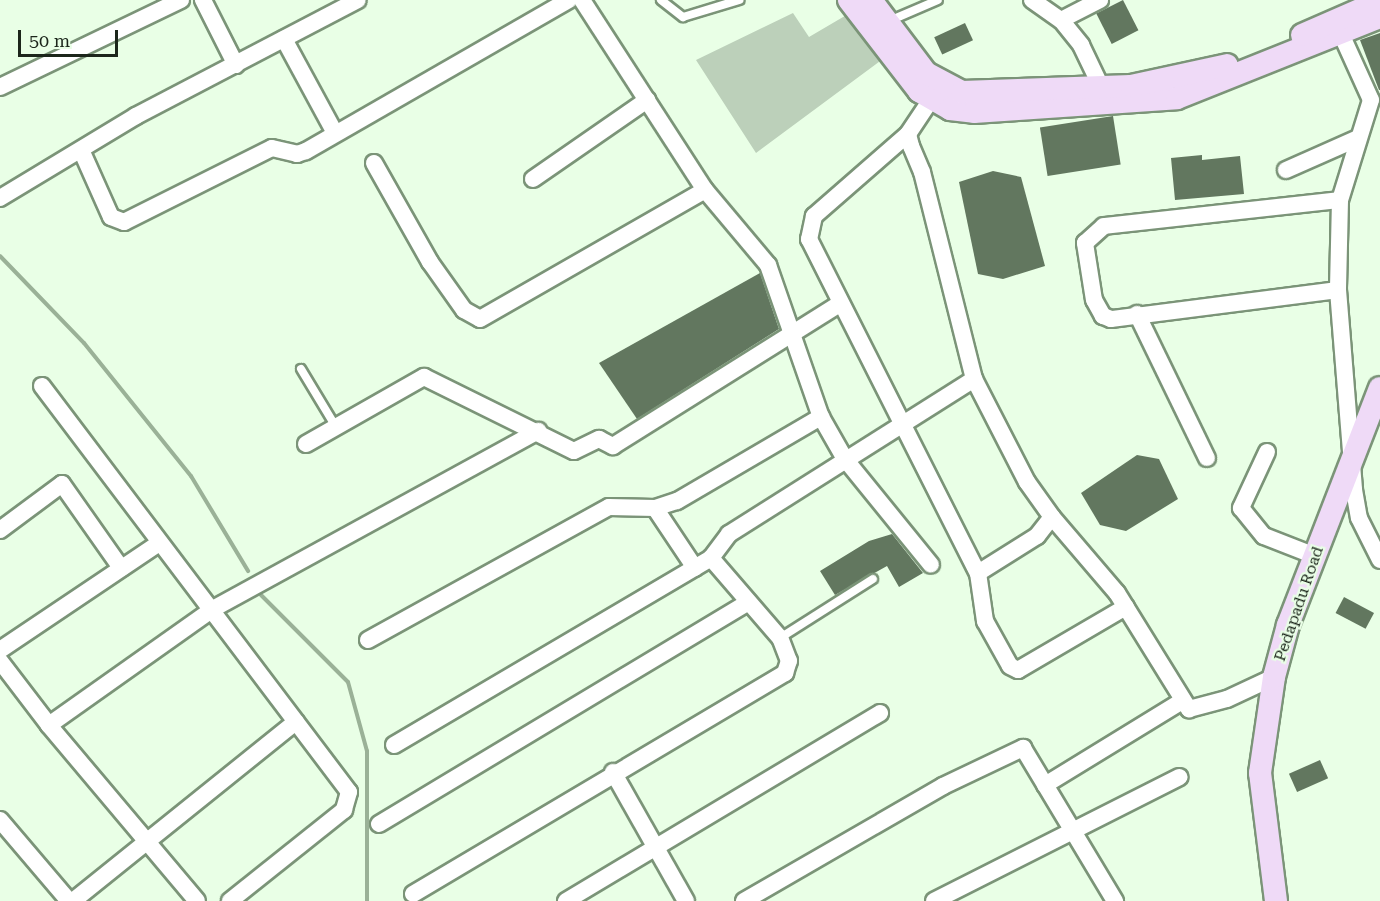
<!DOCTYPE html>
<html>
<head>
<meta charset="utf-8">
<style>
  body { margin:0 }
  #map { position:relative; width:1380px; height:901px; overflow:hidden; background:#e9ffe6; font-family:"Roboto Serif",serif }
  div>[style] { position:absolute }
  [style*='--x'] { left:calc(var(--x)*1px); top:calc(var(--y)*1px); width:calc(var(--w)*1px); rotate:calc(var(--a)*1deg) }
  .green>* { inset:0; background:#bcd0ba }
  .stream>* { height:4px; margin:-2px; padding:0 2px; transform-origin:2px; border-radius:2px; background:#9ab197 }
  .building>* { inset:0; background:#62775f; transform-origin:0 0 }
  .roads { filter:drop-shadow(2px 0 #7b9478) drop-shadow(-2px 0 #7b9478) drop-shadow(0 2px #7b9478) drop-shadow(0 -2px #7b9478) }
  .service>* { height:8px; margin:-4px; padding:0 4px; transform-origin:4px; border-radius:4px; background:#fff }
  .minor>* { height:16px; margin:-8px; padding:0 8px; transform-origin:8px; border-radius:8px; background:#fff }
  .secondary>* { height:22px; margin:-11px; padding:0 11px; transform-origin:11px; border-radius:11px; background:#efdaf7 }
  span { translate:-50% -50%; white-space:nowrap; text-align:center; line-height:1.15; -webkit-text-stroke:4.5px #e9ffe6; paint-order:stroke }
  .street-label { font-size:16px; color:#1c261b }
  .scale { position:absolute; left:18px; top:30px; width:100px; height:27px; box-sizing:border-box; border:3px solid #1c261b; border-top:0; padding-left:8px; font-size:18px; line-height:21px; white-space:nowrap; color:#1c261b; -webkit-text-stroke:4px #e9ffe6; paint-order:stroke }
</style>
</head>
<body>
<div id="map">
  <div class="green">
    <div style="clip-path:polygon(855px 10px,891px 53px,756px 153px,696px 60px,793px 13px,809px 37px)"></div>
  </div>
  <div class="stream">
    <div style="--x:0;--y:256;--w:121;--a:46"></div>
    <div style="--x:84;--y:343;--w:171;--a:51.2"></div>
    <div style="--x:191;--y:476;--w:111;--a:59"></div>
    <div style="--x:261;--y:595;--w:123;--a:45"></div>
    <div style="--x:348;--y:682;--w:72;--a:74.6"></div>
    <div style="--x:367;--y:751;--w:150;--a:90"></div>
  </div>
  <div class="building">
    <div style="left:1123px;top:0;width:34px;height:30px;rotate:63deg"></div>
    <div style="left:965px;top:23px;width:19px;height:34px;rotate:65deg"></div>
    <div style="clip-path:polygon(1380px 33px,1380px 90px,1379px 90px,1360px 40px)"></div>
    <div style="left:1113px;top:116px;width:49px;height:74px;rotate:81deg"></div>
    <div style="clip-path:polygon(1202px 155px,1202px 160px,1240px 156px,1244px 194px,1175px 200px,1171px 158px)"></div>
    <div style="clip-path:polygon(993px 171px,1021px 177px,1045px 266px,1003px 279px,978px 274px,959px 182px)"></div>
    <div style="clip-path:polygon(760px 273px,779px 329px,637px 419px,599px 363px)"></div>
    <div style="clip-path:polygon(1137px 455px,1159px 459px,1178px 499px,1126px 531px,1100px 525px,1081px 493px)"></div>
    <div style="clip-path:polygon(892px 534px,923px 573px,899px 587px,887px 566px,835px 595px,820px 571px,869px 541px)"></div>
    <div style="left:1344px;top:597px;width:34px;height:18px;rotate:28deg"></div>
    <div style="left:1320px;top:760px;width:20px;height:34px;rotate:66deg"></div>
  </div>
  <div class="roads">
    <div class="service">
      <div style="--x:661;--y:0;--w:28;--a:38"></div>
      <div style="--x:683;--y:17;--w:59;--a:-16.9"></div>
      <div style="--x:889;--y:21;--w:53;--a:-23.2"></div>
      <div style="--x:301;--y:369;--w:68;--a:58.9"></div>
      <div style="--x:780;--y:638;--w:110;--a:-32.4"></div>
    </div>
    <div class="minor">
      <div style="--x:203;--y:0;--w:73;--a:63.1"></div>
      <div style="--x:582;--y:0;--w:226;--a:57.1"></div>
      <div style="--x:705;--y:190;--w:98;--a:50"></div>
      <div style="--x:768;--y:265;--w:161;--a:70.8"></div>
      <div style="--x:821;--y:417;--w:48;--a:60.3"></div>
      <div style="--x:845;--y:459;--w:136;--a:50.9"></div>
      <div style="--x:1032;--y:0;--w:35;--a:35"></div>
      <div style="--x:1061;--y:20;--w:32;--a:51"></div>
      <div style="--x:1081;--y:45;--w:55;--a:64.4"></div>
      <div style="--x:1061;--y:20;--w:44;--a:-27.1"></div>
      <div style="--x:1342;--y:36;--w:70;--a:65.6"></div>
      <div style="--x:1371;--y:100;--w:105;--a:107.2"></div>
      <div style="--x:1340;--y:200;--w:90;--a:91.3"></div>
      <div style="--x:1338;--y:290;--w:201;--a:85.4"></div>
      <div style="--x:1354;--y:490;--w:28;--a:80"></div>
      <div style="--x:1359;--y:518;--w:47;--a:63.4"></div>
      <div style="--x:284;--y:39;--w:107;--a:61.5"></div>
      <div style="--x:0;--y:87;--w:201;--a:-25.7"></div>
      <div style="--x:908;--y:134;--w:125;--a:138.9"></div>
      <div style="--x:814;--y:216;--w:24;--a:102"></div>
      <div style="--x:809;--y:239;--w:374;--a:63.2"></div>
      <div style="--x:978;--y:573;--w:70;--a:-32.1"></div>
      <div style="--x:1037;--y:536;--w:24;--a:-52"></div>
      <div style="--x:1052;--y:517;--w:43;--a:-125.5"></div>
      <div style="--x:1027;--y:482;--w:116;--a:-117.2"></div>
      <div style="--x:974;--y:379;--w:213;--a:-104.1"></div>
      <div style="--x:922;--y:172;--w:28;--a:-113"></div>
      <div style="--x:911;--y:146;--w:12;--a:-104"></div>
      <div style="--x:908;--y:134;--w:54;--a:-56.3"></div>
      <div style="--x:82;--y:152;--w:71;--a:66"></div>
      <div style="--x:111;--y:217;--w:14;--a:21"></div>
      <div style="--x:124;--y:222;--w:165;--a:-26.6"></div>
      <div style="--x:272;--y:148;--w:26;--a:13"></div>
      <div style="--x:297;--y:154;--w:9;--a:-18"></div>
      <div style="--x:306;--y:151;--w:303;--a:-29.9"></div>
      <div style="--x:374;--y:163;--w:114;--a:60.5"></div>
      <div style="--x:430;--y:262;--w:59;--a:54.7"></div>
      <div style="--x:464;--y:310;--w:18;--a:29"></div>
      <div style="--x:480;--y:319;--w:259;--a:-29.8"></div>
      <div style="--x:1286;--y:170;--w:77;--a:-23.9"></div>
      <div style="--x:533;--y:179;--w:139;--a:-34.7"></div>
      <div style="--x:0;--y:198;--w:159;--a:-31.1"></div>
      <div style="--x:136;--y:116;--w:250;--a:-27.6"></div>
      <div style="--x:1338;--y:290;--w:229;--a:172.7"></div>
      <div style="--x:1111;--y:319;--w:9;--a:-159"></div>
      <div style="--x:1103;--y:316;--w:18;--a:-119"></div>
      <div style="--x:1094;--y:300;--w:58;--a:-99"></div>
      <div style="--x:1085;--y:243;--w:25;--a:-42"></div>
      <div style="--x:1104;--y:226;--w:237;--a:-6.3"></div>
      <div style="--x:1137;--y:314;--w:160;--a:64.1"></div>
      <div style="--x:42;--y:386;--w:509;--a:52.9"></div>
      <div style="--x:349;--y:792;--w:19;--a:106"></div>
      <div style="--x:344;--y:810;--w:146;--a:141.4"></div>
      <div style="--x:306;--y:444;--w:136;--a:-29.6"></div>
      <div style="--x:424;--y:377;--w:167;--a:26.3"></div>
      <div style="--x:574;--y:451;--w:28;--a:-26"></div>
      <div style="--x:599;--y:439;--w:16;--a:27"></div>
      <div style="--x:613;--y:446;--w:267;--a:-32.1"></div>
      <div style="--x:1267;--y:452;--w:62;--a:114.9"></div>
      <div style="--x:1241;--y:508;--w:36;--a:51"></div>
      <div style="--x:1264;--y:536;--w:55;--a:21.4"></div>
      <div style="--x:655;--y:508;--w:72;--a:56.3"></div>
      <div style="--x:1052;--y:517;--w:100;--a:49.5"></div>
      <div style="--x:1117;--y:593;--w:137;--a:58.2"></div>
      <div style="--x:1189;--y:709;--w:39;--a:-15"></div>
      <div style="--x:1227;--y:699;--w:52;--a:-25.1"></div>
      <div style="--x:0;--y:530;--w:77;--a:-36.6"></div>
      <div style="--x:62;--y:484;--w:103;--a:54.9"></div>
      <div style="--x:978;--y:573;--w:49;--a:81.7"></div>
      <div style="--x:985;--y:621;--w:51;--a:60.9"></div>
      <div style="--x:1010;--y:666;--w:9;--a:27"></div>
      <div style="--x:1018;--y:670;--w:125;--a:-30.3"></div>
      <div style="--x:368;--y:640;--w:275;--a:-28.9"></div>
      <div style="--x:609;--y:507;--w:46;--a:1.2"></div>
      <div style="--x:655;--y:508;--w:23;--a:-18"></div>
      <div style="--x:677;--y:501;--w:167;--a:-30.3"></div>
      <div style="--x:0;--y:650;--w:192;--a:-33.9"></div>
      <div style="--x:0;--y:661;--w:81;--a:52.6"></div>
      <div style="--x:394;--y:745;--w:368;--a:-30.5"></div>
      <div style="--x:613;--y:772;--w:148;--a:60.5"></div>
      <div style="--x:1045;--y:785;--w:161;--a:-31.5"></div>
      <div style="--x:0;--y:820;--w:106;--a:49.6"></div>
      <div style="--x:379;--y:824;--w:431;--a:-31"></div>
      <div style="--x:413;--y:894;--w:433;--a:-30.7"></div>
      <div style="--x:785;--y:673;--w:13;--a:-72"></div>
      <div style="--x:789;--y:661;--w:25;--a:-111"></div>
      <div style="--x:780;--y:638;--w:106;--a:-130.8"></div>
      <div style="--x:711;--y:558;--w:30;--a:-53"></div>
      <div style="--x:729;--y:534;--w:290;--a:-32.3"></div>
      <div style="--x:73;--y:901;--w:286;--a:-38.8"></div>
      <div style="--x:197;--y:901;--w:230;--a:-130.1"></div>
      <div style="--x:49;--y:725;--w:201;--a:-35.3"></div>
      <div style="--x:213;--y:609;--w:371;--a:-28.7"></div>
      <div style="--x:566;--y:901;--w:366;--a:-30.9"></div>
      <div style="--x:744;--y:901;--w:230;--a:-30"></div>
      <div style="--x:943;--y:786;--w:89;--a:-25.4"></div>
      <div style="--x:1023;--y:748;--w:179;--a:59"></div>
      <div style="--x:934;--y:901;--w:275;--a:-26.8"></div>
    </div>
    <div class="secondary">
      <div style="--x:849;--y:0;--w:115;--a:52.4"></div>
      <div style="--x:919;--y:91;--w:36;--a:30"></div>
      <div style="--x:950;--y:109;--w:24;--a:7"></div>
      <div style="--x:974;--y:112;--w:203;--a:-3.9"></div>
      <div style="--x:1177;--y:98;--w:219;--a:-21.8"></div>
      <div style="--x:871;--y:0;--w:91;--a:53"></div>
      <div style="--x:926;--y:73;--w:41;--a:27.8"></div>
      <div style="--x:962;--y:92;--w:169;--a:-2"></div>
      <div style="--x:1131;--y:86;--w:98;--a:-12.3"></div>
      <div style="--x:1302;--y:35;--w:85;--a:-23.6"></div>
      <div style="--x:1276;--y:901;--w:129;--a:-97.1"></div>
      <div style="--x:1260;--y:773;--w:97;--a:-81.7"></div>
      <div style="--x:1274;--y:677;--w:54;--a:-74.9"></div>
      <div style="--x:1288;--y:625;--w:254;--a:-68.8"></div>
    </div>
  </div>
  <div class="street-label">
    <span style="left:1299px;top:604px;rotate:-71deg">Pedapadu Road</span>
  </div>
  <div class="scale">50 m</div>
</div>
</body>
</html>
